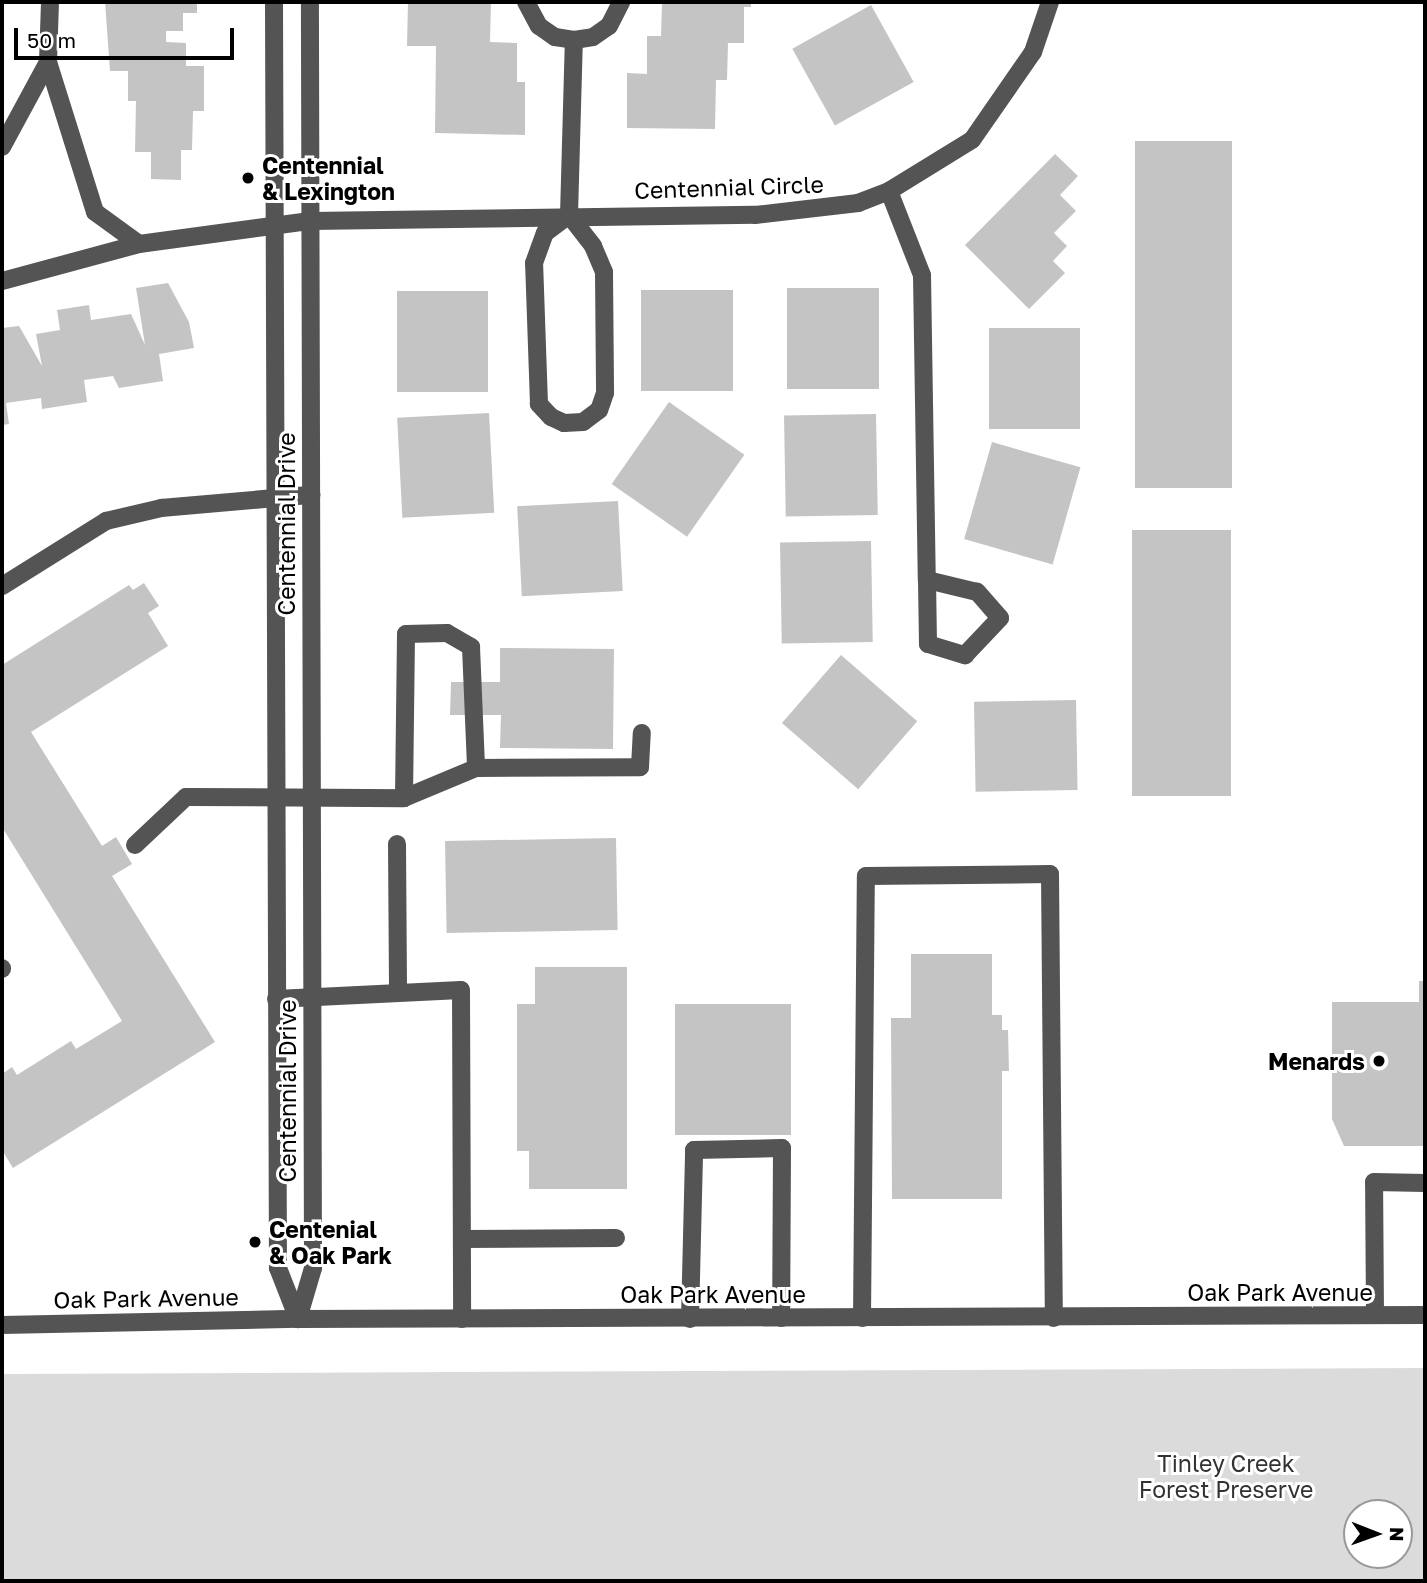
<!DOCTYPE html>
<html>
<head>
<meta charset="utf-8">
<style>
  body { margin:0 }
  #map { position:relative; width:1427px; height:1583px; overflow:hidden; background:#fff; font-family:"Golos Text",sans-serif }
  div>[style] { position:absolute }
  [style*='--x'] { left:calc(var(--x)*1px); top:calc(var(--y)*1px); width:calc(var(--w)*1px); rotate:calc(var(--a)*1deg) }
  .green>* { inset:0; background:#dbdbdb }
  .building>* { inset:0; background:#c4c4c4; transform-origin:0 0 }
  .minor>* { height:18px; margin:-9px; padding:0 9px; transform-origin:9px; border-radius:9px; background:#545454 }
  .dots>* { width:19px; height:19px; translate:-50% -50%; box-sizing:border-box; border:4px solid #fff; border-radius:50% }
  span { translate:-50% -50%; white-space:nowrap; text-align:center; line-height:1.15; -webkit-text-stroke:6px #fff; paint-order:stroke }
  .poi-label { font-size:23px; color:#000; font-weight:700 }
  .left { translate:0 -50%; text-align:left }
  .right { translate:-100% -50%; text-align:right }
  .street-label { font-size:23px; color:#000 }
  .park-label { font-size:23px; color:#323232 }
  .frame { position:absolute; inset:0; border:4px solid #000; pointer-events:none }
  .north { position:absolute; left:1343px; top:1499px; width:70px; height:70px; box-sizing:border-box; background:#fff; border:2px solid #999; border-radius:50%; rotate:91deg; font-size:19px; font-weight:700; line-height:28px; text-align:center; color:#000 }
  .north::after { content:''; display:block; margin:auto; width:24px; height:32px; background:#000; clip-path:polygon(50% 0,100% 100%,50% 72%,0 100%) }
  .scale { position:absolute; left:14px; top:28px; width:220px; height:32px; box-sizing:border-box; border:4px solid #000; border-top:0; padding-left:9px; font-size:21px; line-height:24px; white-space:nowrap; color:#000; -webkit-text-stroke:5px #fff; paint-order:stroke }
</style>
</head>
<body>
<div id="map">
  <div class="green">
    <div style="clip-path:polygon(evenodd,1425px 1368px,1425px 1581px,2px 1581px,2px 1374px,1425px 1368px,1357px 1513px,1399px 1513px,1399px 1555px,1357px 1555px,1357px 1513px)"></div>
  </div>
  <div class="building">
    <div style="clip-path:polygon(105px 2px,197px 2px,197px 13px,183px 13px,183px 31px,166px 31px,166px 42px,186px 43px,186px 66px,204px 66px,204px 111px,193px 111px,192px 150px,181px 150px,181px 180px,151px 179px,151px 152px,135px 152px,136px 101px,128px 101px,128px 71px,110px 71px)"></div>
    <div style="clip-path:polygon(408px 2px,491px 2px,490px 42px,517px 43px,517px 82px,525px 82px,525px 135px,435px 133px,436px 46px,407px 46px)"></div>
    <div style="clip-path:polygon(662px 2px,751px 2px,751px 7px,744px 7px,744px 43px,728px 43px,727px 80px,716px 80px,715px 129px,627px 128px,627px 73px,647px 74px,647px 36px,661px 36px)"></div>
    <div style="left:871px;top:5px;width:88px;height:90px;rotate:61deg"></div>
    <div style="left:1135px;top:141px;width:97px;height:347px"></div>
    <div style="clip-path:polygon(1055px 154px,1078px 176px,1060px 195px,1076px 211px,1054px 233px,1067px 246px,1053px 261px,1065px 273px,1029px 309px,965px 245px)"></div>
    <div style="clip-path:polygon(168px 283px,189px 322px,194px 348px,159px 354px,163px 381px,119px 388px,113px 376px,84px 380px,87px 402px,42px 409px,41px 398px,6px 403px,9px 424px,2px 425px,2px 328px,19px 326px,42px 366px,36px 334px,60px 330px,57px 310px,89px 305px,91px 320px,131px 314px,145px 345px,136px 288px)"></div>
    <div style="left:787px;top:288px;width:92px;height:101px"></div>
    <div style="left:733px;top:290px;width:101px;height:92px;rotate:90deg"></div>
    <div style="left:397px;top:291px;width:91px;height:101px"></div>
    <div style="left:989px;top:328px;width:91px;height:101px"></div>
    <div style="left:669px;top:402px;width:92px;height:100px;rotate:35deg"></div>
    <div style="left:489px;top:413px;width:100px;height:92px;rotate:87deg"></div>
    <div style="left:876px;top:414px;width:101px;height:92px;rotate:89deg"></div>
    <div style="left:992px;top:442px;width:92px;height:101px;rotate:16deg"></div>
    <div style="left:618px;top:501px;width:90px;height:101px;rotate:87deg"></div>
    <div style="left:1132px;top:530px;width:99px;height:266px"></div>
    <div style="left:871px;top:541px;width:101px;height:91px;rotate:89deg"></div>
    <div style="clip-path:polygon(144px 583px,159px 606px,148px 613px,168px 646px,31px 732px,102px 846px,116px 837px,132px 864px,112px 876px,215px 1042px,13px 1168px,2px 1150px,2px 1074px,12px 1067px,17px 1075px,71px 1041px,76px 1049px,122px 1021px,2px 827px,2px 665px,129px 585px,133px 590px)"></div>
    <div style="clip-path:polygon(500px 648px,614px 649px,613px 749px,500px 748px,501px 715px,450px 715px,451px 682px,500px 682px)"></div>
    <div style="left:841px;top:655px;width:101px;height:90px;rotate:41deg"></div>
    <div style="left:1076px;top:700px;width:90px;height:102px;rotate:89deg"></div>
    <div style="left:616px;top:838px;width:92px;height:171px;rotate:89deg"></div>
    <div style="clip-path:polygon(911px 954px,992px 954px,992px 1015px,1002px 1015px,1002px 1030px,1008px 1030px,1009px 1071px,1002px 1071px,1002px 1199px,892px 1199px,891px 1018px,911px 1018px)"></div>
    <div style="clip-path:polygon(535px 967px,627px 967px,627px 1189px,529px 1189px,529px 1151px,517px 1151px,517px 1004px,535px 1004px)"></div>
    <div style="clip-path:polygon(1419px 981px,1425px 981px,1425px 1146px,1344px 1146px,1332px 1119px,1332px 1002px,1419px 1002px)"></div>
    <div style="left:791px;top:1004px;width:131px;height:116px;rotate:90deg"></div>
  </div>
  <div class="minor">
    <div style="--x:50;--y:2;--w:60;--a:91.9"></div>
    <div style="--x:48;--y:62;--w:157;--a:72.6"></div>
    <div style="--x:95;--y:212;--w:54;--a:36"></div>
    <div style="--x:139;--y:244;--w:173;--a:-7.7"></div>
    <div style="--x:310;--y:221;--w:445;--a:-0.8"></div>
    <div style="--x:755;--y:215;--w:104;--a:-6.6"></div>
    <div style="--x:858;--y:203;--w:33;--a:-21"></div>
    <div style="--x:889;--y:191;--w:97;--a:-31.6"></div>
    <div style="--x:972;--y:140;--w:107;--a:-55.3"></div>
    <div style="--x:1033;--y:52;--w:53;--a:-71.2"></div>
    <div style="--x:274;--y:2;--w:1266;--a:89.82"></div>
    <div style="--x:278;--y:1268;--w:55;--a:68.6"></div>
    <div style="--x:526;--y:2;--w:27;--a:62"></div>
    <div style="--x:539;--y:26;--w:19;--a:35"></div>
    <div style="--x:555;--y:37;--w:19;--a:9"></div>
    <div style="--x:574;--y:40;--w:19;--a:-9"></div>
    <div style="--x:593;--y:37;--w:19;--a:-35"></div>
    <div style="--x:609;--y:26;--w:27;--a:-63"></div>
    <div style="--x:2;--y:147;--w:97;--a:-61.6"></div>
    <div style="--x:889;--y:191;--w:90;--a:68.6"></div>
    <div style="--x:922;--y:275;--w:305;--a:89.1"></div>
    <div style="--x:927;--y:580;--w:64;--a:89.1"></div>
    <div style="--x:928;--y:644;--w:39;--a:17"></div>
    <div style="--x:965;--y:655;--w:51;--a:-46.6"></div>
    <div style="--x:1000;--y:618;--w:35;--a:-131"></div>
    <div style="--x:977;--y:592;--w:51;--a:-166.5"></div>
    <div style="--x:569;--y:215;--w:39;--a:52"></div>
    <div style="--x:593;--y:246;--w:28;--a:67"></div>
    <div style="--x:604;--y:272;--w:121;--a:89.5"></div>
    <div style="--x:605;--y:393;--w:18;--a:109"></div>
    <div style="--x:599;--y:410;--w:20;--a:143"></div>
    <div style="--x:583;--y:422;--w:19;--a:177"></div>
    <div style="--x:564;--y:423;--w:14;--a:-155"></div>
    <div style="--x:551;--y:417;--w:18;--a:-133"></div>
    <div style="--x:539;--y:404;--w:141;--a:-92"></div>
    <div style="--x:534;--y:263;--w:32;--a:-70"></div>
    <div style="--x:545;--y:233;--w:30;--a:-37"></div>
    <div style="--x:569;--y:215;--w:175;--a:-88.4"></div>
    <div style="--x:2;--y:281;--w:142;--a:-15.1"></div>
    <div style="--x:2;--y:586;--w:123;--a:-32"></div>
    <div style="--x:106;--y:521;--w:57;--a:-13.3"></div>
    <div style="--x:161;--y:508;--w:151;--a:-5"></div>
    <div style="--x:404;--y:798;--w:164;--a:-89.3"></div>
    <div style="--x:406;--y:634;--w:41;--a:-1.4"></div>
    <div style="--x:447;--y:633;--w:28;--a:30"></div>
    <div style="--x:471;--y:647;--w:121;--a:87.6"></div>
    <div style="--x:397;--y:844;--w:148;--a:89.6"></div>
    <div style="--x:135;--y:845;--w:70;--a:-43.3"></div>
    <div style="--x:186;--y:797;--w:218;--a:0.3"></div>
    <div style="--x:404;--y:798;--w:78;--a:-22.6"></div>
    <div style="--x:476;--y:768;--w:164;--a:-0.3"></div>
    <div style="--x:640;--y:767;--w:34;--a:-87"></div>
    <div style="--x:2;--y:968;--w:1;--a:90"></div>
    <div style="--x:276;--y:999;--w:185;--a:-2.8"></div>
    <div style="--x:461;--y:990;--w:329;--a:89.8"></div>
    <div style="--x:462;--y:1239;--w:154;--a:-0.4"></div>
    <div style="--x:1375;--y:1315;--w:133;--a:-90.4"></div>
    <div style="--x:1374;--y:1182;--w:51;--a:1.1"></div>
    <div style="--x:862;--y:1318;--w:442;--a:-89.5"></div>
    <div style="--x:866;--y:876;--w:184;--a:-0.6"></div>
    <div style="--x:1050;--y:874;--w:444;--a:89.5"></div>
    <div style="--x:298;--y:1319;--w:53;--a:-73.6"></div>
    <div style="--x:313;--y:1268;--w:1266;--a:-90.14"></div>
    <div style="--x:690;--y:1319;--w:169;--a:-88.6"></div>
    <div style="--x:694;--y:1150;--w:88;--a:-1.3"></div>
    <div style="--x:782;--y:1148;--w:170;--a:90.3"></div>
    <div style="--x:2;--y:1325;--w:296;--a:-1.2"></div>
    <div style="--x:298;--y:1319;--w:1127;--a:-0.2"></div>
  </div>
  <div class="dots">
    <div style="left:248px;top:178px;background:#000"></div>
    <div style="left:1379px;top:1061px;background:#000"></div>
    <div style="left:255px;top:1242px;background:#000"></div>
  </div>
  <div class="poi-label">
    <span class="left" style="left:262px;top:178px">Centennial<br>&amp; Lexington</span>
    <span class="right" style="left:1365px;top:1061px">Menards</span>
    <span class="left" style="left:269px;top:1242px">Centenial<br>&amp; Oak Park</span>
  </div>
  <div class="street-label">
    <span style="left:729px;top:187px;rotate:-2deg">Centennial Circle</span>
    <span style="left:286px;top:524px;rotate:-90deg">Centennial Drive</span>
    <span style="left:287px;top:1091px;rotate:-90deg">Centennial Drive</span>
    <span style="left:1280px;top:1292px">Oak Park Avenue</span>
    <span style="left:713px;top:1294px">Oak Park Avenue</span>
    <span style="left:146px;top:1298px;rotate:-1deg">Oak Park Avenue</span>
  </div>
  <div class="park-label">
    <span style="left:1226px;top:1476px">Tinley Creek<br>Forest Preserve</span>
  </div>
  <div class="frame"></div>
  <div class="north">N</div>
  <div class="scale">50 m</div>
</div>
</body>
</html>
